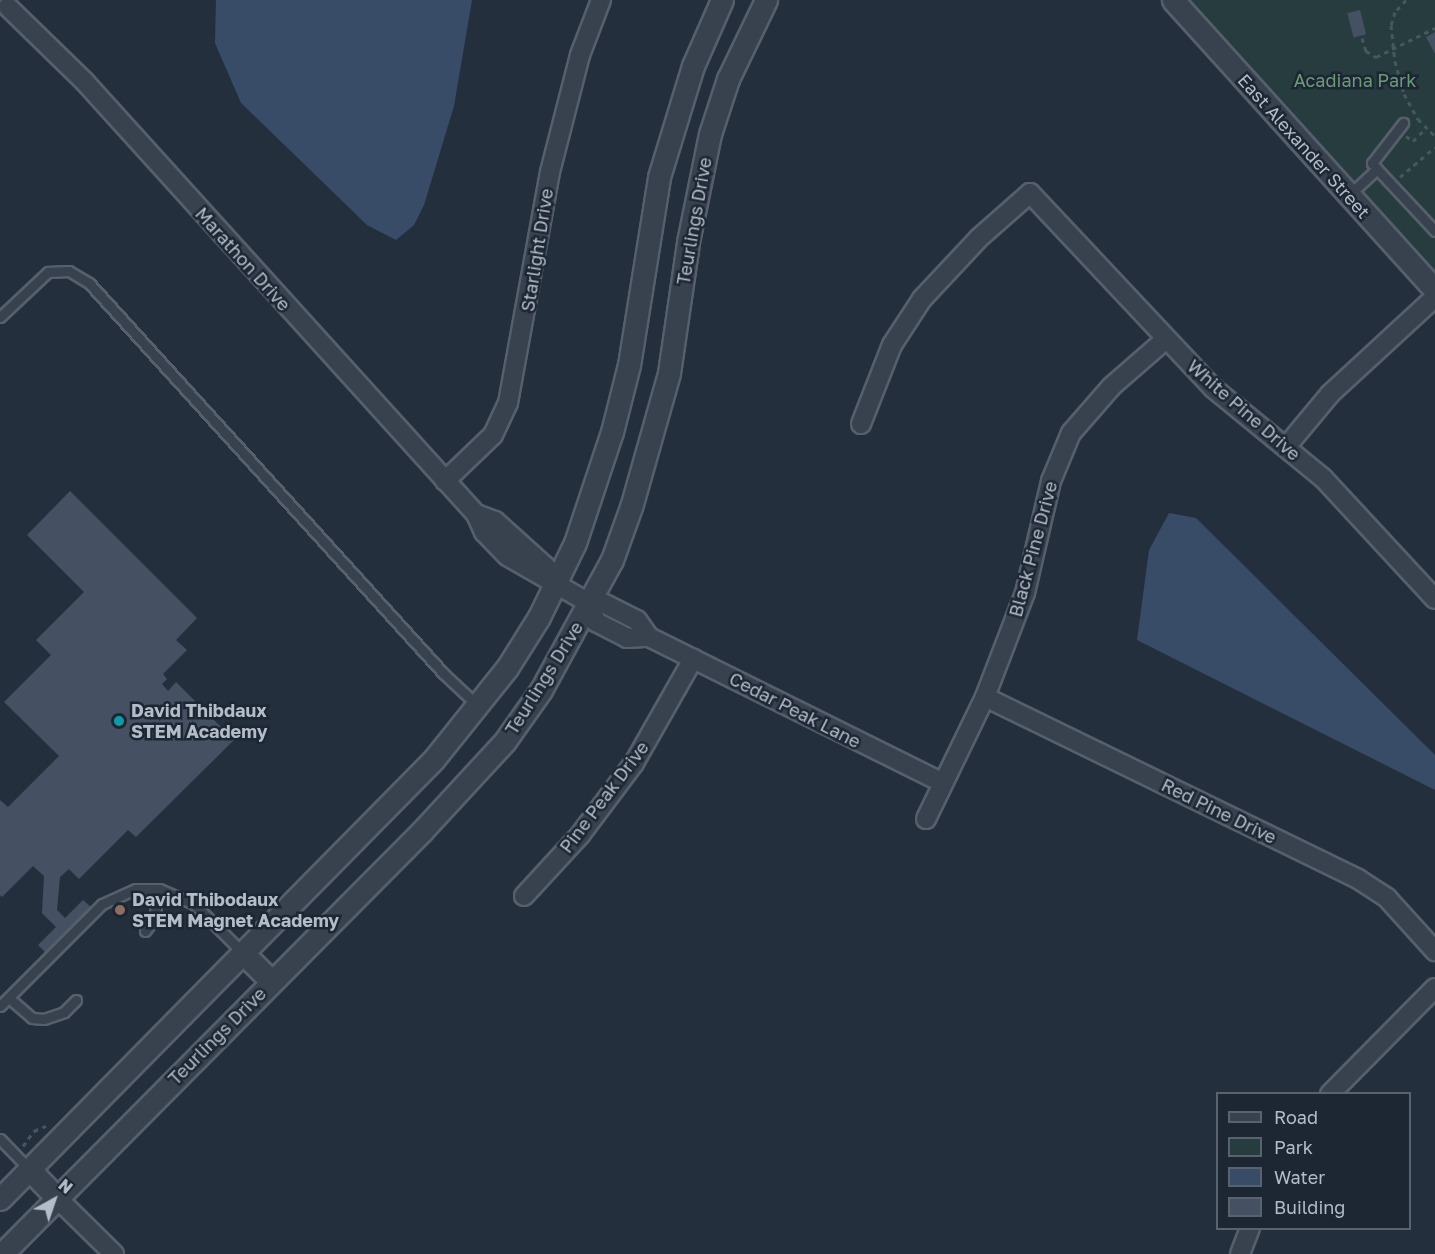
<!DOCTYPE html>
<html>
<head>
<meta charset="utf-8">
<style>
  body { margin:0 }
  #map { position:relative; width:1435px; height:1254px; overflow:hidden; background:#242f3e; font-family:"Golos Text",sans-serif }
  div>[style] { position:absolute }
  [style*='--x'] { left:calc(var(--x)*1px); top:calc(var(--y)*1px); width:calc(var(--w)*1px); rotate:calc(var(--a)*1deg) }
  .green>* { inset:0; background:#263c3f }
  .water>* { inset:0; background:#394c67 }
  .building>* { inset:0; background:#455162; transform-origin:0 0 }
  .path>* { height:3px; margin-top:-1.5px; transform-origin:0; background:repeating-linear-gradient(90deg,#44595c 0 4.5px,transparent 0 9px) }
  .roads { filter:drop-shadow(2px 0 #565f6c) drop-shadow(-2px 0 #565f6c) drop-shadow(0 2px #565f6c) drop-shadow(0 -2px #565f6c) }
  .service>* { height:9px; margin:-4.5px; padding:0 4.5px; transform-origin:4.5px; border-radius:4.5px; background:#38414e }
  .minor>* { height:18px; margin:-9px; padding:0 9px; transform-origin:9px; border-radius:9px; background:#38414e }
  .tertiary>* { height:21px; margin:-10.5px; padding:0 10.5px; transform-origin:10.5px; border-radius:10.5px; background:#38414e }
  .dots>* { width:16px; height:16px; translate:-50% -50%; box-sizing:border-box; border:3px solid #1d2633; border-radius:50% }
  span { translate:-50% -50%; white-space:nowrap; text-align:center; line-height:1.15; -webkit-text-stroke:5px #1d2633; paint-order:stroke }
  .park-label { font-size:18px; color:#6b9a76 }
  .street-label { font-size:18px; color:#b4bcc9 }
  .poi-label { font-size:18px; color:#b4bcc9; font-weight:700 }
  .left { translate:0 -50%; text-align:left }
  .legend { position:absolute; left:1216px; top:1092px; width:195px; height:138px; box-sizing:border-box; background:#1d2633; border:2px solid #59626f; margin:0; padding:8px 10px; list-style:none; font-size:18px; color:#b4bcc9 }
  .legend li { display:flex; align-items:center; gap:12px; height:30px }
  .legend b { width:30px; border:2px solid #59626f }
  .north { position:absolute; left:24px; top:1170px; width:60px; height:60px; -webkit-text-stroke:4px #1d2633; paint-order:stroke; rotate:40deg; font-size:16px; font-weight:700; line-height:24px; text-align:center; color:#b4bcc9 }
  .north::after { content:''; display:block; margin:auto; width:21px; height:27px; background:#b4bcc9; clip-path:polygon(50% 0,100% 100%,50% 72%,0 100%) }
</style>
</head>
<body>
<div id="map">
  <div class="green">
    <div style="clip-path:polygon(1174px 0,1435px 0,1435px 287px)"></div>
  </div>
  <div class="water">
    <div style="clip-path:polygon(216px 0,472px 0,454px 106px,424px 205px,414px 225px,396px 240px,367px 225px,241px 103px,215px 43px)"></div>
    <div style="clip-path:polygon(1169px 513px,1196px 518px,1435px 755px,1435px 790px,1137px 640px,1149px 550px)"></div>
  </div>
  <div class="building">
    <div style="left:1360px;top:10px;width:25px;height:13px;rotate:76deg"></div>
    <div style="clip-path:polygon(1435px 32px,1435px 54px,1426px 37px)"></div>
    <div style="clip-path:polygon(70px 491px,197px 618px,176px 640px,187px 650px,163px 674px,167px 679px,162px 684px,168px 691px,176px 682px,234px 740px,136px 837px,128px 830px,79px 879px,69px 869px,60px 877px,57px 910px,65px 918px,83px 900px,91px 907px,73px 926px,77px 930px,67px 940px,63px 936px,46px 953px,38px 945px,56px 927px,42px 913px,44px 876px,33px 866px,2px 897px,0 895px,0 800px,8px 807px,59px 756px,4px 702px,51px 655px,36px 640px,84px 592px,27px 535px)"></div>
  </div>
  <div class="path">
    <div style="--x:1406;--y:0;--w:16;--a:133"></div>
    <div style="--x:1395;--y:12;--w:14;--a:107"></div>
    <div style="--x:1391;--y:25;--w:36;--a:84"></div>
    <div style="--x:1395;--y:61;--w:34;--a:75"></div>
    <div style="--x:1404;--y:94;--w:29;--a:61"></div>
    <div style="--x:1418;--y:119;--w:24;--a:45"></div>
    <div style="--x:1362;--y:38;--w:14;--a:73"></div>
    <div style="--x:1366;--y:51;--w:12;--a:31"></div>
    <div style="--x:1376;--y:57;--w:66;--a:-26.2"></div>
    <div style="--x:1406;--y:136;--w:9;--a:36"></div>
    <div style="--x:1413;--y:141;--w:18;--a:-45"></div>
    <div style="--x:1400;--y:177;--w:46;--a:-40.6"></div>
    <div style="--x:23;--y:1146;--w:19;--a:-54"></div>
    <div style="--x:34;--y:1131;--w:13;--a:-23"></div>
  </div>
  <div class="roads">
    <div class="service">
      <div style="--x:1377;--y:169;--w:8;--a:-130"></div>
      <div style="--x:1372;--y:163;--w:51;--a:-52.2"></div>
      <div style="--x:1349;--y:195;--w:38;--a:-43"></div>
      <div style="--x:1377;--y:169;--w:85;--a:46.9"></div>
      <div style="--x:0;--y:317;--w:66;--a:-43.2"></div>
      <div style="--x:48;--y:272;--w:21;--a:-3"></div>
      <div style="--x:69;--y:271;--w:23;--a:31"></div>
      <div style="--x:89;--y:283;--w:527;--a:47.77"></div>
      <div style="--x:443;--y:673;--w:47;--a:43.3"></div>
      <div style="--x:145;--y:931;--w:15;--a:-53"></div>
      <div style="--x:154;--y:919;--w:30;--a:-81"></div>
      <div style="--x:9;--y:998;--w:30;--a:41"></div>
      <div style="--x:32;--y:1018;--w:12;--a:5"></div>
      <div style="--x:44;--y:1019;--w:21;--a:-19"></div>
      <div style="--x:64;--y:1012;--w:17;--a:-45"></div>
      <div style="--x:0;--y:1006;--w:144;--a:-45"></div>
      <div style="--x:102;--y:904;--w:37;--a:-24"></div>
      <div style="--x:136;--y:889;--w:23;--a:0"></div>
      <div style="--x:159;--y:889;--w:38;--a:23"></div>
      <div style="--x:194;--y:904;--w:69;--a:45"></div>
      <div style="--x:0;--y:1139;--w:42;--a:46"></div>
    </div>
    <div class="minor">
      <div style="--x:8;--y:7;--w:106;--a:44.2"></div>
      <div style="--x:84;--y:81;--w:584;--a:47.85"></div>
      <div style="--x:476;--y:514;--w:20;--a:66"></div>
      <div style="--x:484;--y:532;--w:33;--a:46"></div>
      <div style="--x:507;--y:556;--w:95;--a:29.8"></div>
      <div style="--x:589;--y:603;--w:16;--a:4"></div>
      <div style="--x:605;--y:604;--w:36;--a:27"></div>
      <div style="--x:637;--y:620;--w:21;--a:55"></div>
      <div style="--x:861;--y:424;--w:85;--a:-68.6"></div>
      <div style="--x:892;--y:345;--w:55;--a:-56.9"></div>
      <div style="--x:922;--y:299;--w:83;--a:-46.9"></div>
      <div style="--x:979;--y:238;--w:68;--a:-41.4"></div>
      <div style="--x:1030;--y:193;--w:267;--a:46.8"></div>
      <div style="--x:1213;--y:388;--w:142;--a:39.3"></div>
      <div style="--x:1323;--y:478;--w:165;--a:47.2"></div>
      <div style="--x:1286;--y:447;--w:69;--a:-50.3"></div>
      <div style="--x:1330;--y:394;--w:143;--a:-42.7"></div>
      <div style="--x:445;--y:481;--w:66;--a:-43.8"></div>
      <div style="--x:493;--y:435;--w:35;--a:-65"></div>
      <div style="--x:508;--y:403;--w:235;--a:-79.7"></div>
      <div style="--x:550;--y:172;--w:121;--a:-75.6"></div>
      <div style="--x:580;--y:55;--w:59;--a:-69.1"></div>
      <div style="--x:476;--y:514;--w:20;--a:20"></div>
      <div style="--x:495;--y:521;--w:69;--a:42"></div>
      <div style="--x:546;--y:567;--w:20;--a:60"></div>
      <div style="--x:589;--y:603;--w:20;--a:70"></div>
      <div style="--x:596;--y:622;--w:35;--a:27"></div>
      <div style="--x:627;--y:638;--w:22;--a:-3"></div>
      <div style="--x:649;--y:637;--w:326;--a:26.4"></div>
      <div style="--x:985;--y:697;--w:415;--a:26"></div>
      <div style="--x:1358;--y:879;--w:35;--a:33"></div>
      <div style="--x:1387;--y:898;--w:72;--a:47.8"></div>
      <div style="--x:926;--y:819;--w:136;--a:-64.2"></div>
      <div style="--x:985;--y:697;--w:111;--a:-69"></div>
      <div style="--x:1025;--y:593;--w:115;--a:-76.9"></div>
      <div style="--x:1051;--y:481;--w:52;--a:-67.4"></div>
      <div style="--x:1071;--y:433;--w:62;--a:-48.9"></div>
      <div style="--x:1112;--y:386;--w:70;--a:-41"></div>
      <div style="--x:524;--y:896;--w:83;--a:-47.4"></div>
      <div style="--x:580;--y:835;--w:90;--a:-53.1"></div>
      <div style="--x:634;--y:763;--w:120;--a:-60.4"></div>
      <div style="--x:1330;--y:1094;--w:149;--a:-45.3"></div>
      <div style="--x:57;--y:1198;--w:80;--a:44.5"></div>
      <div style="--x:1240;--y:1254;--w:28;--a:-69"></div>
    </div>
    <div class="tertiary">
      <div style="--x:1173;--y:0;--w:391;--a:47.9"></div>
      <div style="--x:243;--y:953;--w:40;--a:45"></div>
      <div style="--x:29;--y:1169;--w:40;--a:46"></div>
      <div style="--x:0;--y:1199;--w:618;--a:-45.39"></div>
      <div style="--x:434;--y:759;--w:117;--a:-51.3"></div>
      <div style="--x:507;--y:668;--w:60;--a:-57.9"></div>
      <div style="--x:539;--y:617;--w:82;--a:-64.1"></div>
      <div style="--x:575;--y:543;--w:117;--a:-71.6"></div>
      <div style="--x:612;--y:432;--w:69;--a:-75.8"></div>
      <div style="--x:629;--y:365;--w:190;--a:-80.9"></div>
      <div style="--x:659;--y:177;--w:116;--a:-73"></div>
      <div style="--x:693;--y:66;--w:72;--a:-66.3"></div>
      <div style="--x:2;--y:1254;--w:596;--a:-45.2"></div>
      <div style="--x:422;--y:831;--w:122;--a:-47.3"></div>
      <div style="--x:505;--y:741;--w:62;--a:-54.8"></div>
      <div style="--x:541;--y:690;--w:148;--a:-61.4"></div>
      <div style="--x:612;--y:560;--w:59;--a:-70.3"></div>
      <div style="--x:632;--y:504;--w:136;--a:-74.2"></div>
      <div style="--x:669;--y:373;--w:132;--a:-81.7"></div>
      <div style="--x:688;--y:242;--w:110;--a:-78.5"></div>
      <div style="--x:710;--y:134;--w:58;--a:-71.9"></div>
      <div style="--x:728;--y:79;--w:88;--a:-64.3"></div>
    </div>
  </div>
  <div class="dots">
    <div style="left:119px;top:721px;background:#0f9aa8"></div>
    <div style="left:120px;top:910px;background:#8d6e63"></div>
  </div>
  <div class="park-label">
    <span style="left:1355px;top:80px">Acadiana Park</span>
  </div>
  <div class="street-label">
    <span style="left:1304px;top:146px;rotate:48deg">East Alexander Street</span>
    <span style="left:694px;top:221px;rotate:-80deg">Teurlings Drive</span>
    <span style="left:537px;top:250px;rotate:-81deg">Starlight Drive</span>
    <span style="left:243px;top:259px;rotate:48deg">Marathon Drive</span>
    <span style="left:1244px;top:410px;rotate:41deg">White Pine Drive</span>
    <span style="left:1033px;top:549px;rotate:-75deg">Black Pine Drive</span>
    <span style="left:544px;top:678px;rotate:-58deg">Teurlings Drive</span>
    <span style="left:795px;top:710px;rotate:27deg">Cedar Peak Lane</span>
    <span style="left:604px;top:797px;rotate:-53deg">Pine Peak Drive</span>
    <span style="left:1219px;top:811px;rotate:26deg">Red Pine Drive</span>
    <span style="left:217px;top:1036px;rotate:-45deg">Teurlings Drive</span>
  </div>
  <div class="poi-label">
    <span class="left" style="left:131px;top:721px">David Thibdaux<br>STEM Academy</span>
    <span class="left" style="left:132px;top:910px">David Thibodaux<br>STEM Magnet Academy</span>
  </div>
  <ul class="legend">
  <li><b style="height:8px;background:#38414e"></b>Road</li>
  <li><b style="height:16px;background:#263c3f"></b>Park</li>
  <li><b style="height:16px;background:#394c67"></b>Water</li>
  <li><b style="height:16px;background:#455162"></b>Building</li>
  </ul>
  <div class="north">N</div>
</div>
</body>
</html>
